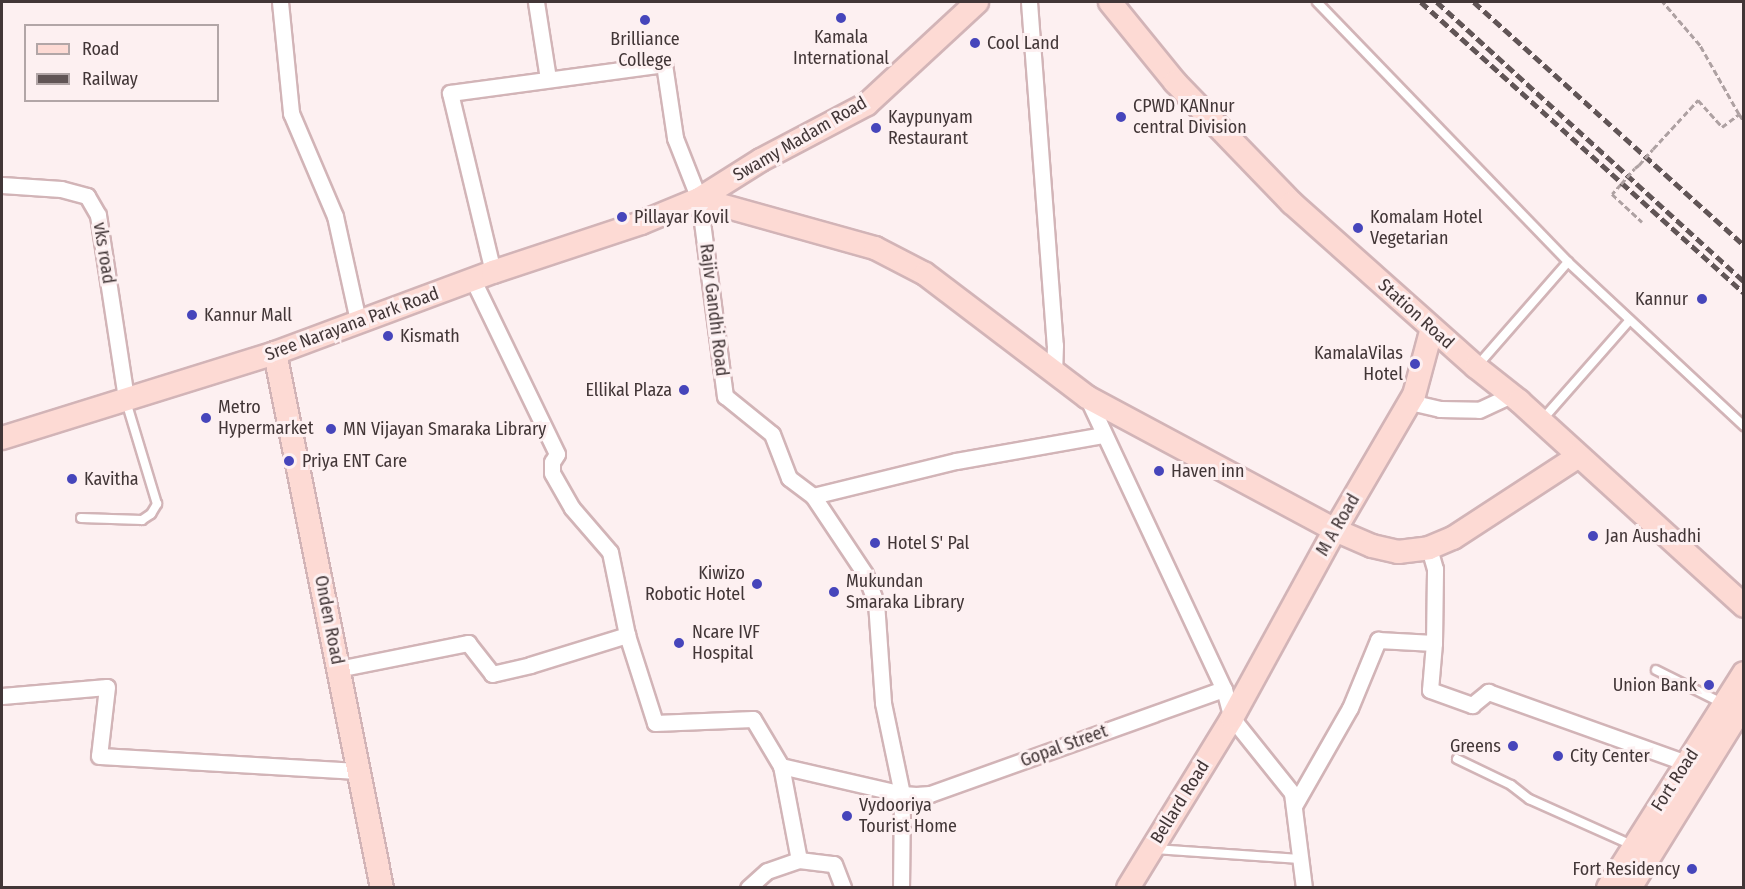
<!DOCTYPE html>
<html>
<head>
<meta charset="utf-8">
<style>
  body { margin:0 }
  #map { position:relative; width:1745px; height:889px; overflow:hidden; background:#fdf0f1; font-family:"Fira Sans Condensed",sans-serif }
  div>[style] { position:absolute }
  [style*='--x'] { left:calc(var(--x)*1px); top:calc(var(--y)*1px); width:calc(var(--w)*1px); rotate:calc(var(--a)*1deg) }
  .path>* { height:3px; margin-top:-1.5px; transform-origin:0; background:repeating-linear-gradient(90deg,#aea1a2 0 6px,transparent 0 9px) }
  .roads { filter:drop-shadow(2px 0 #d2b4b7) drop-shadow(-2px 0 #d2b4b7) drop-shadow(0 2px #d2b4b7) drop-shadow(0 -2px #d2b4b7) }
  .lane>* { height:8px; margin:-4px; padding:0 4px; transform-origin:4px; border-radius:4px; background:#fff }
  .street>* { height:15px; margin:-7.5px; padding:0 7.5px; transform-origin:7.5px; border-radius:7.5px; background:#fff }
  .secondary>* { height:22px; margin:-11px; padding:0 11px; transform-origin:11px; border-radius:11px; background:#fddad4 }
  .rail>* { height:4.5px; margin-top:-2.25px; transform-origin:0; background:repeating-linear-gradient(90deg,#615556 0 9px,transparent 0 13.5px) }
  .path-bridge>* { height:3px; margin-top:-1.5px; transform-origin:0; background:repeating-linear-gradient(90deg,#aea1a2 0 6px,transparent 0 9px) }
  .dots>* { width:16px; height:16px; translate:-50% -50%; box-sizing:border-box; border:3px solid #fdf0f1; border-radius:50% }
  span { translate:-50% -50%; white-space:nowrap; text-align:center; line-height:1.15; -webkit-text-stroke:6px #fdf0f1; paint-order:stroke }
  .poi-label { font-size:18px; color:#423637 }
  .left { translate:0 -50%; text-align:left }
  .right { translate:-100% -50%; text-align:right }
  .street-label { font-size:18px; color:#423637 }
  .frame { position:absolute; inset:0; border:3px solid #423637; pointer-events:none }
  .legend { position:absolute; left:24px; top:24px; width:195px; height:78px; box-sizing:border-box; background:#fdf0f1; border:2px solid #b2a6a7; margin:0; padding:8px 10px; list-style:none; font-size:18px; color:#423637 }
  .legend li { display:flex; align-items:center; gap:12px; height:30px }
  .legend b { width:30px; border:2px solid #b2a6a7 }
</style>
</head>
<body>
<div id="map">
  <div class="path">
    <div style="--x:1739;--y:114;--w:9;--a:54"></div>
    <div style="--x:1653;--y:149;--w:67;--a:-47.4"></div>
    <div style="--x:1698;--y:100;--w:36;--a:48"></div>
    <div style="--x:1722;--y:127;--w:21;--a:-37"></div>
    <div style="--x:1739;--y:114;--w:79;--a:-119.5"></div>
    <div style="--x:1700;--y:45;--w:57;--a:-130.7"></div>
    <div style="--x:1635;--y:168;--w:5;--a:-37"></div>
    <div style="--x:1621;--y:184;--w:13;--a:132"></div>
    <div style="--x:1612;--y:194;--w:41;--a:43"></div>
  </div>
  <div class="roads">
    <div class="lane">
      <div style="--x:1317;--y:2;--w:361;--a:46"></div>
      <div style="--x:1568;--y:262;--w:241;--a:43"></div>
      <div style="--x:1478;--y:365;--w:137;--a:-48.9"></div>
      <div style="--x:1542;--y:420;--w:133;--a:-48.7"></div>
      <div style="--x:81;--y:518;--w:61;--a:1.9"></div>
      <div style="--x:142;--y:520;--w:11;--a:-34"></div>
      <div style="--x:151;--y:514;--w:12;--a:-59"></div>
      <div style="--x:157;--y:504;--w:108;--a:-106.8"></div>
      <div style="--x:1656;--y:670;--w:74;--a:26.6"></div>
      <div style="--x:1457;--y:759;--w:60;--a:25.7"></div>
      <div style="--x:1511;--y:785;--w:23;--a:38"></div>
      <div style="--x:1529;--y:799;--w:113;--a:24.1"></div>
      <div style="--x:1155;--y:849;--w:145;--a:3.9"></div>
    </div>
    <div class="street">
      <div style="--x:280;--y:2;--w:112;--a:84.3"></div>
      <div style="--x:291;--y:113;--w:112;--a:66.9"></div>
      <div style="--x:335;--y:216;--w:107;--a:77.6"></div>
      <div style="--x:536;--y:2;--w:78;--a:81.1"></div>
      <div style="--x:1029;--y:2;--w:344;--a:85.7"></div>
      <div style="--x:1055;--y:345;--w:28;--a:92"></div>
      <div style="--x:2;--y:185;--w:59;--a:3.9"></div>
      <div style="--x:61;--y:189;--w:27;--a:15"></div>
      <div style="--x:87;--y:196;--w:22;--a:60"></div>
      <div style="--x:98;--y:215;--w:186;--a:81.3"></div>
      <div style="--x:493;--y:272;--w:184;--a:-103.5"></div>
      <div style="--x:450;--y:93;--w:216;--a:-7.7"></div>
      <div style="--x:664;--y:64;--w:75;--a:81.5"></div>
      <div style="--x:675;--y:138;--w:66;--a:68.5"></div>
      <div style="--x:699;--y:199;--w:199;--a:82.5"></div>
      <div style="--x:725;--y:396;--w:60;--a:39"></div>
      <div style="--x:772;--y:434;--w:47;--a:68.9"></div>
      <div style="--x:789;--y:478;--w:30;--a:37"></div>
      <div style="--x:813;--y:496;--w:94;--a:56.3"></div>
      <div style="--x:865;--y:574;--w:30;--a:69"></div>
      <div style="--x:876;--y:602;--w:101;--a:86"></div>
      <div style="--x:883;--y:703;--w:93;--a:78.2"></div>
      <div style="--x:902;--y:794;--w:94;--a:90.6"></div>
      <div style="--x:473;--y:280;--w:193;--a:64.2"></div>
      <div style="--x:557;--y:454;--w:9;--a:122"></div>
      <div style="--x:552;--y:462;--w:11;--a:90"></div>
      <div style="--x:552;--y:473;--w:40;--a:60.3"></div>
      <div style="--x:572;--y:508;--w:58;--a:49.2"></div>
      <div style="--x:610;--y:552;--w:85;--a:78.4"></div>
      <div style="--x:627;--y:635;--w:92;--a:72.3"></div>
      <div style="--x:655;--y:723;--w:98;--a:-2.3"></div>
      <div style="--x:753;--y:719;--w:55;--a:59.2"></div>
      <div style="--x:781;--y:766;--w:124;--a:13"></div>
      <div style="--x:902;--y:794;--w:14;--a:4"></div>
      <div style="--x:916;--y:795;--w:14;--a:-4"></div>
      <div style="--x:930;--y:794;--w:312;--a:-19.7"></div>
      <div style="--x:1087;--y:397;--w:323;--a:64.9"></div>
      <div style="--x:1224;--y:689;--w:30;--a:75"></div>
      <div style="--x:1232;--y:718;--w:96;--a:51.3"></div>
      <div style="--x:1292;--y:793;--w:96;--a:82.8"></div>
      <div style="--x:1410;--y:402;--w:31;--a:13"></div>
      <div style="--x:1440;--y:409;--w:39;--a:1"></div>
      <div style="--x:1479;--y:410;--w:35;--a:-25"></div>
      <div style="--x:813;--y:496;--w:147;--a:-13.8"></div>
      <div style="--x:956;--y:461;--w:150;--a:-10"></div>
      <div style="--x:1434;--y:643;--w:47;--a:94.9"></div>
      <div style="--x:1430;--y:690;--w:45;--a:19.7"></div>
      <div style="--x:1472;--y:705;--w:21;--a:-39"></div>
      <div style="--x:1488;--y:692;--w:210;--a:19.7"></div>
      <div style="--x:338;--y:669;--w:133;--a:-11.3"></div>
      <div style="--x:468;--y:643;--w:39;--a:52"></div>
      <div style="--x:492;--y:674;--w:39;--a:-13"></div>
      <div style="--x:530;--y:665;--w:102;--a:-17.2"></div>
      <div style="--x:2;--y:696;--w:105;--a:-4.9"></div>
      <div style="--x:107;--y:687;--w:69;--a:96.6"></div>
      <div style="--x:99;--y:756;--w:260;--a:3.3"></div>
      <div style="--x:1294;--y:806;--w:113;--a:-60.3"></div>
      <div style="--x:1350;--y:708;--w:74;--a:-67.6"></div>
      <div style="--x:1378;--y:640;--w:56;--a:3.1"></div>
      <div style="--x:1434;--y:643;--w:74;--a:-89.2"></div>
      <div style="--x:1435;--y:569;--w:22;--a:-106"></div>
      <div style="--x:799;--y:860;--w:35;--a:7"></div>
      <div style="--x:834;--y:864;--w:26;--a:69"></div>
      <div style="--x:748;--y:888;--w:25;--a:-42"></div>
      <div style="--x:767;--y:871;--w:34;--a:-19"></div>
      <div style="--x:799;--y:860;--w:96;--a:-100.8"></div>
    </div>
    <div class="secondary">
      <div style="--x:1110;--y:2;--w:103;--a:50.9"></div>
      <div style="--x:1175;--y:82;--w:168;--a:46"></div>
      <div style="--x:1292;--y:203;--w:246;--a:41.7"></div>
      <div style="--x:1476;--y:367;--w:55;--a:38.3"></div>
      <div style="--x:1519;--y:401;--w:304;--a:42.3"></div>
      <div style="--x:699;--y:199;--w:183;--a:15.6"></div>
      <div style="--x:875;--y:248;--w:56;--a:27.5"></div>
      <div style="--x:925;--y:274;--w:203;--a:37.2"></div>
      <div style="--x:1087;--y:397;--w:281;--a:28.2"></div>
      <div style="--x:1335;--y:530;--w:40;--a:23.4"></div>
      <div style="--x:1372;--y:546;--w:27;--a:13"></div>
      <div style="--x:1398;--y:552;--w:31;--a:-7"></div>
      <div style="--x:1429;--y:548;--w:26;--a:-23"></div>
      <div style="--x:1453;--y:538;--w:150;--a:-33.1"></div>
      <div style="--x:275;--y:353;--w:546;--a:78.69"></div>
      <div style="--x:2;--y:438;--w:286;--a:-17.3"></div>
      <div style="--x:275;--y:353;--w:233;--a:-20.4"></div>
      <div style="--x:493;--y:272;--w:156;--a:-18.3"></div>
      <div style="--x:641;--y:223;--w:63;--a:-22.5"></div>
      <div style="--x:699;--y:199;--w:73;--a:-32.2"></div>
      <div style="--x:761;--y:160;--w:120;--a:-27.8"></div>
      <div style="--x:867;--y:104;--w:150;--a:-42.8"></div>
      <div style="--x:1128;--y:888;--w:199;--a:-58.5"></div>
      <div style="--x:1232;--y:718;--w:214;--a:-61.3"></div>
      <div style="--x:1335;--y:530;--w:156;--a:-59.7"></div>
      <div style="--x:1414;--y:395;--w:69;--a:-75"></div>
      <div style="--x:1608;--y:888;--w:254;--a:-57.7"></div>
      <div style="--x:1630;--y:888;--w:216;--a:-58.2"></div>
    </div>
  </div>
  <div class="rail">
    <div style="--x:1421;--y:2;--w:435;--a:42"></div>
    <div style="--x:1437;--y:2;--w:415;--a:42.3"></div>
    <div style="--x:1474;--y:2;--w:363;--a:42"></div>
  </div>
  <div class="path-bridge">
    <div style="--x:1639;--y:165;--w:21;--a:-49"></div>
    <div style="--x:1621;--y:184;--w:21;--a:-49"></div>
  </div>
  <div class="dots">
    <div style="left:841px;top:18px;background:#4645bb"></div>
    <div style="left:645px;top:20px;background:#4645bb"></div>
    <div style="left:975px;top:43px;background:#4645bb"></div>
    <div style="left:1121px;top:117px;background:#4645bb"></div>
    <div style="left:876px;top:128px;background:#4645bb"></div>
    <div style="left:622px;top:217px;background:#4645bb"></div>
    <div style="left:1358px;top:228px;background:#4645bb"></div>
    <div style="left:1702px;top:299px;background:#4645bb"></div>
    <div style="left:192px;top:315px;background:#4645bb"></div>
    <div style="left:388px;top:336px;background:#4645bb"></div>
    <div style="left:1415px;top:364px;background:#4645bb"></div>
    <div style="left:684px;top:390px;background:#4645bb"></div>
    <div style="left:206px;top:418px;background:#4645bb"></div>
    <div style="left:331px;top:429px;background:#4645bb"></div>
    <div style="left:289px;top:461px;background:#4645bb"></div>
    <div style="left:1159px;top:471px;background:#4645bb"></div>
    <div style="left:72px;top:479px;background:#4645bb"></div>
    <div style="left:1593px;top:536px;background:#4645bb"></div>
    <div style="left:875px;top:543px;background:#4645bb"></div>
    <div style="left:757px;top:584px;background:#4645bb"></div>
    <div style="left:834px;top:592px;background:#4645bb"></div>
    <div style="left:679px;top:643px;background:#4645bb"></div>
    <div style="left:1709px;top:685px;background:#4645bb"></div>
    <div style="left:1513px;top:746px;background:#4645bb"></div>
    <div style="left:1558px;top:756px;background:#4645bb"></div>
    <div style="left:847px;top:816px;background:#4645bb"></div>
    <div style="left:1692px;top:869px;background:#4645bb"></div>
  </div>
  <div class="poi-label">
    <span style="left:841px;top:48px">Kamala<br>International</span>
    <span style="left:645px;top:50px">Brilliance<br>College</span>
    <span class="left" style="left:987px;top:43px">Cool Land</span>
    <span class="left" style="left:1133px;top:117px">CPWD KANnur<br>central Division</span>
    <span class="left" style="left:888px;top:128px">Kaypunyam<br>Restaurant</span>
    <span class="left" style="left:634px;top:217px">Pillayar Kovil</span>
    <span class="left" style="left:1370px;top:228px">Komalam Hotel<br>Vegetarian</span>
    <span class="right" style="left:1688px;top:299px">Kannur</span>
    <span class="left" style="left:204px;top:315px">Kannur Mall</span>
    <span class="left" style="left:400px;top:336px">Kismath</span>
    <span class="right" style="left:1403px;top:364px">KamalaVilas<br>Hotel</span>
    <span class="right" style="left:672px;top:390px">Ellikal Plaza</span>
    <span class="left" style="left:218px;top:418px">Metro<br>Hypermarket</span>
    <span class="left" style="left:343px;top:429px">MN Vijayan Smaraka Library</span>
    <span class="left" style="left:302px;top:461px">Priya ENT Care</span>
    <span class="left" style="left:1171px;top:471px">Haven inn</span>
    <span class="left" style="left:84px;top:479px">Kavitha</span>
    <span class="left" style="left:1605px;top:536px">Jan Aushadhi</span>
    <span class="left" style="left:887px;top:543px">Hotel S' Pal</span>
    <span class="right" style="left:745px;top:584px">Kiwizo<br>Robotic Hotel</span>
    <span class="left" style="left:846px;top:592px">Mukundan<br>Smaraka Library</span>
    <span class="left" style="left:692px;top:643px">Ncare IVF<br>Hospital</span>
    <span class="right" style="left:1697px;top:685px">Union Bank</span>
    <span class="right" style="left:1501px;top:746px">Greens</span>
    <span class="left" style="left:1570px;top:756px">City Center</span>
    <span class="left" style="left:859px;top:816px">Vydooriya<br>Tourist Home</span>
    <span class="right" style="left:1680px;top:869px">Fort Residency</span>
  </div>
  <div class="street-label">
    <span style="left:800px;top:139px;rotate:-30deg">Swamy Madam Road</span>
    <span style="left:104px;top:253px;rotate:81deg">vks road</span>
    <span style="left:714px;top:310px;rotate:83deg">Rajiv Gandhi Road</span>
    <span style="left:1416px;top:314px;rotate:42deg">Station Road</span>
    <span style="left:352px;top:324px;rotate:-20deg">Sree Narayana Park Road</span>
    <span style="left:1338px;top:525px;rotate:-60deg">M A Road</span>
    <span style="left:329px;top:620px;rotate:79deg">Onden Road</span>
    <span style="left:1064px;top:746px;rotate:-20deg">Gopal Street</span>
    <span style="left:1675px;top:780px;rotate:-57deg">Fort Road</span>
    <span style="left:1180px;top:802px;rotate:-58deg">Bellard Road</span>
  </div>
  <div class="frame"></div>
  <ul class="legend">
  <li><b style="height:8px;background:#fddad4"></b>Road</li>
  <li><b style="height:8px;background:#615556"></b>Railway</li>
  </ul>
</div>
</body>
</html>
